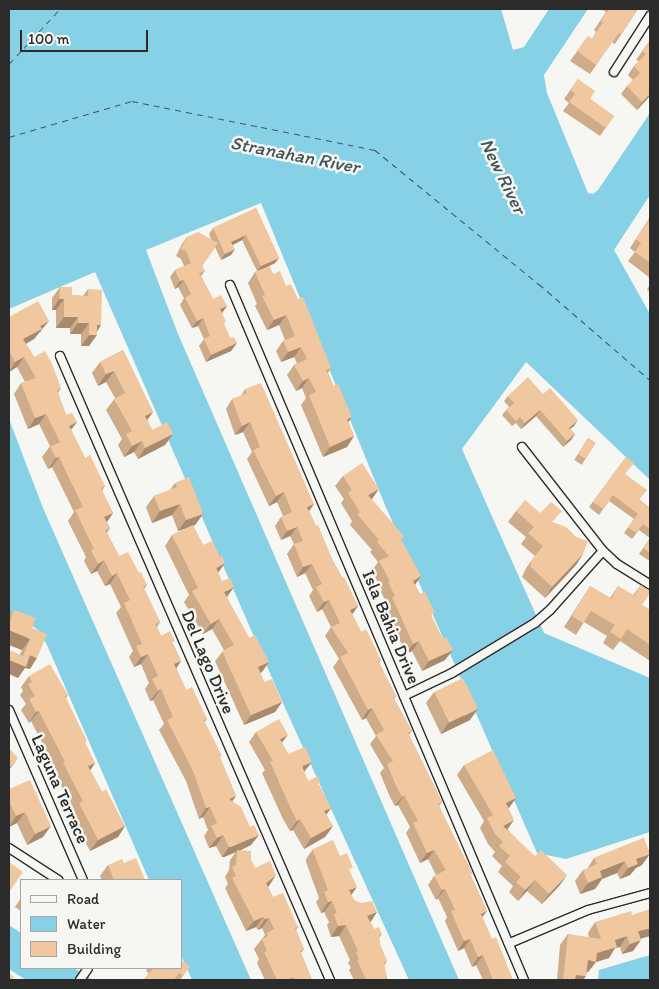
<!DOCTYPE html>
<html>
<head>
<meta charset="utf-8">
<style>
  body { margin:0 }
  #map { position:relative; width:659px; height:989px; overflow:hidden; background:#f6f6f2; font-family:Itim,sans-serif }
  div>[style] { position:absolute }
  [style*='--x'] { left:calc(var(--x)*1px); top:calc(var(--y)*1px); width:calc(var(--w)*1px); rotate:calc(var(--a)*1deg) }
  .water>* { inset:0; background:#87d1e7 }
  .ferry>* { height:1px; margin-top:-0.5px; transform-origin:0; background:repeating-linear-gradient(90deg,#42545a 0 6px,transparent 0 11px) }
  .roads { filter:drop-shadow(1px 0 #2b2b2b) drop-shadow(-1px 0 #2b2b2b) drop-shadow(0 1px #2b2b2b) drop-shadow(0 -1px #2b2b2b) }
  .minor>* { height:8px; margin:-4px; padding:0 4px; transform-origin:4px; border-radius:4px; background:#f6f6f2 }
  .wall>* { inset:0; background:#ceab89; transform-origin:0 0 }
  .shaded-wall>* { inset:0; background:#a88b6f }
  .building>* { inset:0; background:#f0c79f; transform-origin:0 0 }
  span { translate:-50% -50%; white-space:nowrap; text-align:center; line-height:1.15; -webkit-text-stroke:5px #f6f6f2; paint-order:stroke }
  .street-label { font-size:18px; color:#2b2b2b }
  .water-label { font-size:19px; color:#42545a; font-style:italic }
  .frame { position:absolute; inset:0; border:10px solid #2b2b2b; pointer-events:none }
  .legend { position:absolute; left:20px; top:879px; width:162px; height:90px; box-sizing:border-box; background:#f6f6f2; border:1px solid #a5a5a2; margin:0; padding:6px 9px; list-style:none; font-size:15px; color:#2b2b2b }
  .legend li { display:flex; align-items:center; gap:10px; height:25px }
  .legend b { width:25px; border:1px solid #a5a5a2 }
  .scale { position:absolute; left:20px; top:30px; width:128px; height:22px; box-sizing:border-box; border:2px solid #2b2b2b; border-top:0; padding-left:6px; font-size:15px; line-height:18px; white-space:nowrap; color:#2b2b2b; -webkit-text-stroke:4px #f6f6f2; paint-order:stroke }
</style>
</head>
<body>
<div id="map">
  <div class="water">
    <div style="clip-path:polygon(9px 9px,501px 9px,513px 50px,524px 47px,549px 9px,588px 9px,544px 75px,547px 93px,588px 193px,593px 194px,598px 190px,650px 113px,650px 195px,614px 250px,650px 314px,650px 480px,526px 362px,462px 449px,544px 633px,650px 678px,650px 832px,566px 859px,537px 853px,385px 505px,261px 203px,146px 250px,178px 334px,459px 980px,409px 980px,286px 710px,95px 272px,9px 309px)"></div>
    <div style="clip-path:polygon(9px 419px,43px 508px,251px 980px,192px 980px,181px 955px,181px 880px,149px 880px,47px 645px,38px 630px,18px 616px,9px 618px)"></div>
    <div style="clip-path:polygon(9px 925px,21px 933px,21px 968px,74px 968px,93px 980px,26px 980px,9px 969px)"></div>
    <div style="clip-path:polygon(650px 955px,650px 980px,598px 980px,599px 970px)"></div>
  </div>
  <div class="ferry">
    <div style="--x:9;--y:64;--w:75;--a:-47.2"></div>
    <div style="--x:9;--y:137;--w:128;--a:-16.3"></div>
    <div style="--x:132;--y:101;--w:248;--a:11.4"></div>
    <div style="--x:375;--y:150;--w:212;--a:39.3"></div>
    <div style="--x:539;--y:284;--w:147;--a:40.9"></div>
  </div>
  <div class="roads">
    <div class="minor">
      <div style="--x:614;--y:72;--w:67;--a:-57.3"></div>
      <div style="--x:230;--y:285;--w:755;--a:67.07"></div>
      <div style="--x:60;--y:356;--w:680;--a:66.6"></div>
      <div style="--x:522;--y:447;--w:132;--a:52.1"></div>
      <div style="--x:603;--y:551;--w:19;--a:43"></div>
      <div style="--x:617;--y:564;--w:39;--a:32"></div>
      <div style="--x:404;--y:696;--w:53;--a:-25.6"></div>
      <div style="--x:452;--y:673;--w:97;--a:-31.1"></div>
      <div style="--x:535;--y:623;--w:20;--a:-41"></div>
      <div style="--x:550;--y:610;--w:79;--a:-48.1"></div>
      <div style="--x:9;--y:710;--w:185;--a:66.5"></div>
      <div style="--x:9;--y:848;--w:59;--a:33.1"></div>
      <div style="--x:510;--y:943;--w:85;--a:-22.9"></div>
      <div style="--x:588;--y:910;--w:64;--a:-15.3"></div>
      <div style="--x:80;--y:980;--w:14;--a:-56"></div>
    </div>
  </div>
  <div class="wall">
    <div style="clip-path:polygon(601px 9px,638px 9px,615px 44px,612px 42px,590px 74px,570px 61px,588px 36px,592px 39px,596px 32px,594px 30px,606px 12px)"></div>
    <div style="clip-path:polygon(650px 40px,650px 96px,637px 110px,621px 94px,627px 86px,633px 80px,628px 75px,634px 66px,639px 61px,636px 60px)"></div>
    <div style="clip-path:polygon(578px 79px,590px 99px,614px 116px,600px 136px,563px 111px,569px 103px,564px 99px)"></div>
    <div style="clip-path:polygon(256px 208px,279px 258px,275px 263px,269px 266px,273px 274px,286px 286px,331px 368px,328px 373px,354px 436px,347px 447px,323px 457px,301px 405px,306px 398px,302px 388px,296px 391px,287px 375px,294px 365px,297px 363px,294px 357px,281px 362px,276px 351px,283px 341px,285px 340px,279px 325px,267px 330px,255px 306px,257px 304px,248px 283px,255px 272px,257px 271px,242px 240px,233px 245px,231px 255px,221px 260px,215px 247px,202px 266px,205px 271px,201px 276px,213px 299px,227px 306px,222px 313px,224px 325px,230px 338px,237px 343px,231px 351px,206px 362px,199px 346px,204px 339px,198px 326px,192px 328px,180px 305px,184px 298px,178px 287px,175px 289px,170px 277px,175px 270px,184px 266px,181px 259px,176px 256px,182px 244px,187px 237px,211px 239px,209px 234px,213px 228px)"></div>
    <div style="clip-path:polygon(650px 217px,650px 278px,628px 261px,635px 252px,630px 248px)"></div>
    <div style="clip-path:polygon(650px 284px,650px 292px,647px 290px)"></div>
    <div style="clip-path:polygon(60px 287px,72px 295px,83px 296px,88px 289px,97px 332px,89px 346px,81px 346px,81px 334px,70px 334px,70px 328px,56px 328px,56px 310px,52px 310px,52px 298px)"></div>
    <div style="clip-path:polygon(9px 317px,42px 331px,39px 332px,34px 339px,26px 344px,34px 357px,61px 388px,58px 393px,66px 415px,77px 422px,71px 430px,85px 458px,105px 486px,102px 491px,113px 513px,107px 522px,110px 528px,107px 533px,119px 556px,139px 573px,147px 585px,144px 589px,160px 622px,157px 627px,161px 636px,173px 644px,181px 661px,176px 668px,186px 690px,207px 719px,205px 722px,236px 796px,232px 801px,251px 845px,240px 850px,251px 860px,255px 868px,269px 886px,268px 887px,273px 897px,298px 927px,296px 930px,304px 949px,301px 953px,312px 980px,265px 980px,257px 963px,259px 959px,254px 949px,265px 935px,262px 928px,258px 930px,256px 927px,246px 931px,225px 888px,228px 884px,225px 877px,229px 870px,230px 860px,236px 852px,224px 857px,222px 857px,216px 846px,209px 848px,204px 836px,208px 830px,203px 817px,199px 819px,186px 781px,159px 730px,164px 724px,153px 700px,150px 701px,145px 689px,149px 683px,141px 664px,134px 667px,129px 657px,133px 651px,116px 613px,121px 607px,110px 584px,105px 586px,97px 571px,91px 574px,84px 561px,86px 557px,68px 521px,74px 512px,52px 467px,48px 469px,42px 457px,50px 446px,39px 424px,28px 429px,14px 394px,21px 383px,25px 382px,17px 367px,9px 372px)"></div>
    <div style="clip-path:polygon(123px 350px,153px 412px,147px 420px,152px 430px,173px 434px,165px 445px,138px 459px,134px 452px,124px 457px,118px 445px,122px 439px,106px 410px,115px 398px,106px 382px,98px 386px,92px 373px,100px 362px)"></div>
    <div style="clip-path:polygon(245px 389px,314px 504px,309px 511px,316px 526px,333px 561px,358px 606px,352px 614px,361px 632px,381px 660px,379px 663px,396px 696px,394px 699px,412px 731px,409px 735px,442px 802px,439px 806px,487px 911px,482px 917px,492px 939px,513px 980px,483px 980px,476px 965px,472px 967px,464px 948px,458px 951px,445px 921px,447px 917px,438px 898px,436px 900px,428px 885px,434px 876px,436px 875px,428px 859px,420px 863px,406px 833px,410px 827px,398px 805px,395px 806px,390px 797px,380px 773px,384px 768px,370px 744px,376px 736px,366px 718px,362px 720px,333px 667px,339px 659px,325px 636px,331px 627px,322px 609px,317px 612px,309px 596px,313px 590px,305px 573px,297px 577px,287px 554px,294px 544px,290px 536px,281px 540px,275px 526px,281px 517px,283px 516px,277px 502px,269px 506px,247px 459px,252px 452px,243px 432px,235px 435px,226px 409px,232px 399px,241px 396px)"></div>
    <div style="clip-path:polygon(543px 394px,574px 426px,570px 429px,575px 434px,571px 440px,563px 447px,536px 416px,521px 429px,516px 423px,512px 426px,502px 415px,509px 407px,504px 401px,508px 396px)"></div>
    <div style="left:588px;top:438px;width:9px;height:26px;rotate:32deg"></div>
    <div style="clip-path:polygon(626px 457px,625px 474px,640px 500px,650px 508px,650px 561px,639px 554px,650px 538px,639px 530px,632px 539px,624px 533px,634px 519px,609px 501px,599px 515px,589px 507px)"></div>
    <div style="clip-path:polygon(343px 476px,371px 499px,401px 540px,421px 576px,415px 585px,432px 617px,445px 660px,422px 671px,412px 651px,406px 654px,385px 607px,387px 604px,381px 592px,382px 590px,372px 571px,378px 562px,370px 552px,372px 550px,350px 525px,352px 521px,341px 503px,344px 499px,335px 486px)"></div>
    <div style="clip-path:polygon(175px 483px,203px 514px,195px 525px,193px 526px,218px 573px,227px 598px,249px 638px,269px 662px,260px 673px,264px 682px,282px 702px,275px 712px,244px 725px,215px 661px,224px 650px,212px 629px,203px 634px,184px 602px,189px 595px,165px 546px,172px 535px,188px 528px,178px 531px,172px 515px,152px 523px,146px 507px,154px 496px,170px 490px)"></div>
    <div style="clip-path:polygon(516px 511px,540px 513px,553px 523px,583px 554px,576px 565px,545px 598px,522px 577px,526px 568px,535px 556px,521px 544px,526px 537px,508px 522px)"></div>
    <div style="clip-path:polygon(641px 585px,642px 605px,650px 610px,650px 661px,620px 641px,613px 650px,603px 643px,607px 636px,584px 622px,576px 635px,564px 627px,590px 586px,610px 598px,618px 586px,633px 595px)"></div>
    <div style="clip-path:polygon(14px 610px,32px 628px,30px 669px,25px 668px,18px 678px,20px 654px,22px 650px,9px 645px,9px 618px)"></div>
    <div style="clip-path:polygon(29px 676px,68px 695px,66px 698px,85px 744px,95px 763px,90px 770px,102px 792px,125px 826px,118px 837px,90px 851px,71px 814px,74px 810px,55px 774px,57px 772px,31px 721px,29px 723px,21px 710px,26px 704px,20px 695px,23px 691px,21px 687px)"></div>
    <div style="clip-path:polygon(434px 692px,470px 720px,441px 734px,426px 703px)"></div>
    <div style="clip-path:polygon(256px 732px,282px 743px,288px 754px,304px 772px,308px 781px,319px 785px,331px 808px,326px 815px,333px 826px,325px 837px,304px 849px,293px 830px,290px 831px,283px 819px,262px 773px,265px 770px,249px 742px)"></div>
    <div style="clip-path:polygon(464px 765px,516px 798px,508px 808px,508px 830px,560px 885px,542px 904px,527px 891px,518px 901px,509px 892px,513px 886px,498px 872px,502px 866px,492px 856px,495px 852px,488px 844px,480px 828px,484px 821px,457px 775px)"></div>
    <div style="clip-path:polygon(9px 789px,43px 837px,27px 845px,17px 823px,9px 827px)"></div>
    <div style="clip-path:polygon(644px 838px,642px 865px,636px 868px,630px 875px,620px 879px,617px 873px,602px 879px,595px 889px,580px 894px,575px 881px,583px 870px,587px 869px,594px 858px)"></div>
    <div style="clip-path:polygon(313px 849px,340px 856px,350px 872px,351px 895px,354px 900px,377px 912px,370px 922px,374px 929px,382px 934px,379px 938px,380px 945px,387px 961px,384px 966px,387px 978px,386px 980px,354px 980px,349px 970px,351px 968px,348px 963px,350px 960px,339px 936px,331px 937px,327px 925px,329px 922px,324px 912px,321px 913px,316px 902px,319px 898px,306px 862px,306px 859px)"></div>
    <div style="clip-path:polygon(124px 863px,145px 880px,102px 880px,100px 876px,108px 865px)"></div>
    <div style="clip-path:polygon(21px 898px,21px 911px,15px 907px)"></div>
    <div style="clip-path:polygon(595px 922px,640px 939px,633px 951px,622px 954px,620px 947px,615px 948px,609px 958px,596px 962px,588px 972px,587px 972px,586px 976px,583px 980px,557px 980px,560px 945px,568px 934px,589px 938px,588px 933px)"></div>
    <div style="clip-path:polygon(190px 966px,180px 980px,144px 980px,149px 973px,146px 971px,148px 968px,181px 968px)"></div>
  </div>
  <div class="shaded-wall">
    <div style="clip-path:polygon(650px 94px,650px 96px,637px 110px,642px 102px)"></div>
    <div style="clip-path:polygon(246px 235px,242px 240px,227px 248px,231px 242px)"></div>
    <div style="clip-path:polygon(235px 249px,231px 255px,221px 260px,225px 254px)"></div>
    <div style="clip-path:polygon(279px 258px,275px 263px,257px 272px,261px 266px)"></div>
    <div style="clip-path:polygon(184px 280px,178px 287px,175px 289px,180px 281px)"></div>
    <div style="clip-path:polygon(59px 299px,64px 299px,56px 310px,52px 310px)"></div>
    <div style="clip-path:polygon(227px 306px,222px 313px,220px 309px)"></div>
    <div style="clip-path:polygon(286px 315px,279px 325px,267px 330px,274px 320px)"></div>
    <div style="clip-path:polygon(64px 317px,78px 317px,70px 328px,56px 328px)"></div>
    <div style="clip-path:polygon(203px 318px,198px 326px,192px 328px,197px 321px)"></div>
    <div style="clip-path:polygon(49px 321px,34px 339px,16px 349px,23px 339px,40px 326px)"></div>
    <div style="clip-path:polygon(78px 323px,89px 323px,81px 334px,70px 334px)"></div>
    <div style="clip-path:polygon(97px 325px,101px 325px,95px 335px,97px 335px,89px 346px,81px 346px)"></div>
    <div style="clip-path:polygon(237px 343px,231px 351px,206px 362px,211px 355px)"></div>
    <div style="clip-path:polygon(301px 347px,294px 357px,281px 362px,288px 352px)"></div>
    <div style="clip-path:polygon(24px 357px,17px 367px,9px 372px,15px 362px)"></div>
    <div style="clip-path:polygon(114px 371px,106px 382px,98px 386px,106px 374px)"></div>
    <div style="clip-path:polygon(309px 378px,302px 388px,296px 391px,303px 381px)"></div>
    <div style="clip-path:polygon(540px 410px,536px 416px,521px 429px,525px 423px)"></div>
    <div style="clip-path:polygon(153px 412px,145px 423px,145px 416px)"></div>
    <div style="clip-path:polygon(46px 414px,39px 424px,28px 429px,35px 418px)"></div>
    <div style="clip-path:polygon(352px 417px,345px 427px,347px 419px)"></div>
    <div style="clip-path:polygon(578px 420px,574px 426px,565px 433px,569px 428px)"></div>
    <div style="clip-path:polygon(77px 422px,69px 432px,69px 426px)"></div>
    <div style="clip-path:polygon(250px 422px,243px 432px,235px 435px,242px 426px)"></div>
    <div style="clip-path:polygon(173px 434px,165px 445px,138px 459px,145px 448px)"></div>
    <div style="clip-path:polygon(575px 434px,571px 440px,563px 447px,567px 441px)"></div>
    <div style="clip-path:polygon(354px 436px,347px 447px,323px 457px,330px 447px)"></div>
    <div style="clip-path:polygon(142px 441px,134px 452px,124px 457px,132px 446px)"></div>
    <div style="clip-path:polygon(59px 457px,52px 467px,48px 469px,56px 458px)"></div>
    <div style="clip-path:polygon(379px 489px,372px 499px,361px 506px,368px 495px)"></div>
    <div style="clip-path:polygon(284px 492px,277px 502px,269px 506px,276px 496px)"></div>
    <div style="clip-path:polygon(180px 504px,172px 515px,152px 523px,160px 511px)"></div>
    <div style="clip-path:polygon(314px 504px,307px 514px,307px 507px)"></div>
    <div style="clip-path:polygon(113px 513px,106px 523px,104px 517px)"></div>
    <div style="clip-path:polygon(203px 514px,195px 525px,178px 531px,186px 520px)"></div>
    <div style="clip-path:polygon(297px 527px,290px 536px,281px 540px,287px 531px)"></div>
    <div style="clip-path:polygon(583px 554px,576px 565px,545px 598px,552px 587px)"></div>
    <div style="clip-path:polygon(104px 560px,97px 571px,91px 574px,98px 564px)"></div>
    <div style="clip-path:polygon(225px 563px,218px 573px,216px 568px)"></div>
    <div style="clip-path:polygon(312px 564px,305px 573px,297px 577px,303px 567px)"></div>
    <div style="clip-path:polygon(117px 573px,110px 584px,105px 586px,112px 576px)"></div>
    <div style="clip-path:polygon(421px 576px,414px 586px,413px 581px)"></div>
    <div style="clip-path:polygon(234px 587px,227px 597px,217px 602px,224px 592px)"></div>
    <div style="clip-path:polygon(329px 600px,322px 609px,317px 612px,324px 602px)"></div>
    <div style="clip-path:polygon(358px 606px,351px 616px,350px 610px)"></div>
    <div style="clip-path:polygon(219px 619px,212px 629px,203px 634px,211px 624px)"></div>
    <div style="clip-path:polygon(9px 630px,30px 639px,22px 650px,9px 645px)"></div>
    <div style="clip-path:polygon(419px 641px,412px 651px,406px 654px,413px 644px)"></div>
    <div style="clip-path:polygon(453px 650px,445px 660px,422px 671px,429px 661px)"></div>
    <div style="clip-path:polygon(148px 654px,141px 664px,134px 667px,141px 657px)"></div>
    <div style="clip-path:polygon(30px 655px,37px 658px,30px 669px,25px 668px,18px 678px,9px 674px,9px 660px)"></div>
    <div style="clip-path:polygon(181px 661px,174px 672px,174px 664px)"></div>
    <div style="clip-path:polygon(269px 662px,262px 672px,251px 678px,258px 667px)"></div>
    <div style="clip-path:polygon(161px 689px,153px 700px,150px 701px,158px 691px)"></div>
    <div style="clip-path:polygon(282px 702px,275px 712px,244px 725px,251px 715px)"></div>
    <div style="clip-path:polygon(372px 708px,366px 718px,362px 720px,368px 710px)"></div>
    <div style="clip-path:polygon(478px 709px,470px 720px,441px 734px,448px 723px)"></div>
    <div style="clip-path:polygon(39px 711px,31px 721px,29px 723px,36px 712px)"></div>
    <div style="clip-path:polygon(288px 735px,280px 745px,280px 739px)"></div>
    <div style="clip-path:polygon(18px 758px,9px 770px,9px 768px)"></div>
    <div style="clip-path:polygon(312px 762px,304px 772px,302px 766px)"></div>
    <div style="clip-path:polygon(95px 763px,88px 774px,88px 766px)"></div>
    <div style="clip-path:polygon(404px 795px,398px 805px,395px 806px,402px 797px)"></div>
    <div style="clip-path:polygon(236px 796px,229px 806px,229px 799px)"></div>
    <div style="clip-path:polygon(516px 798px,509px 808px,499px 813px,506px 803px)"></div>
    <div style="clip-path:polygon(210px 807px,203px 817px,199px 819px,206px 808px)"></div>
    <div style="clip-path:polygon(331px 808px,324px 818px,324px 811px)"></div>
    <div style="clip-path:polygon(25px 812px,17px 823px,9px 827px,16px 816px)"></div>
    <div style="clip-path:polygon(300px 819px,293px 830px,290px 831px,297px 821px)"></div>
    <div style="clip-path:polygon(514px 820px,507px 830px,503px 826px)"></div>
    <div style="clip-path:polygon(51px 826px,43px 837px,27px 845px,35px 834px)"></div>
    <div style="clip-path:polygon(125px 826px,118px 837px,90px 851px,98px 840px)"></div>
    <div style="clip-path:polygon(333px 826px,325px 837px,304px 849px,311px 838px)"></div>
    <div style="clip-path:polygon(223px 835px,216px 846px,209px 848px,217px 838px)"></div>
    <div style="clip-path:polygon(259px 835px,251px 845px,237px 852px,237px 850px,236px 852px,224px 857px,222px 857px,229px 847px)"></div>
    <div style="clip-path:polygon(434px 850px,428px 859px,420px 863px,427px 853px)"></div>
    <div style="clip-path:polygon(650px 854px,642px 865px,636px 868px,630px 875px,620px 879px,628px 868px,636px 859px)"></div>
    <div style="clip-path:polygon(625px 861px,617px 873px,602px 879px,595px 889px,580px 894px,588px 883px,600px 871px)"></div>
    <div style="clip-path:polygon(276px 875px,269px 886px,259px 893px,266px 883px)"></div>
    <div style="clip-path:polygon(567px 875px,560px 885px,542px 904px,549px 894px)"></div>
    <div style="clip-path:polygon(535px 880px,527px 891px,518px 901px,525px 890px)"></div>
    <div style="clip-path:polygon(357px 887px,350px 897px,349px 890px)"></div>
    <div style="clip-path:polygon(445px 889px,438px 898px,436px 900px,442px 890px)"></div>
    <div style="clip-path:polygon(332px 901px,324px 912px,321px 913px,328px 902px)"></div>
    <div style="clip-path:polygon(487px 911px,480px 920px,481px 914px)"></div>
    <div style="clip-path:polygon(377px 912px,370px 923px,367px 916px)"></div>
    <div style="clip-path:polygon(263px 917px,256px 927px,246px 931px,254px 921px)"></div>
    <div style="clip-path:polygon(269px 918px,262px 928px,258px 930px,265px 919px)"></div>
    <div style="clip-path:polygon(346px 925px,339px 936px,331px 937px,338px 926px)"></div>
    <div style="clip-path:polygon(650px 928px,650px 936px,630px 942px,638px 931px)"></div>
    <div style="clip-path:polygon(627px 936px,620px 947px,615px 948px,609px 958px,596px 962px,588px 972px,581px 971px,588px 960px,597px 953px,615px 940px)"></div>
    <div style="clip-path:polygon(470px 939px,464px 948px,458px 951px,464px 941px)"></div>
    <div style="clip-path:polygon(641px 940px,633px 951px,622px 954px,630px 944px)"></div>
    <div style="clip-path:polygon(483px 955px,476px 965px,472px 967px,478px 957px)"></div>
    <div style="clip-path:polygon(576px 975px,586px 976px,583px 980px,572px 980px)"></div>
  </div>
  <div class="building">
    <div style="clip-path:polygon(609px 9px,638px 9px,621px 34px,619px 33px,596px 65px,577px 51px,588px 36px,592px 39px,603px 22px,601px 21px)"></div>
    <div style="clip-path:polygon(650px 40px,650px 94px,642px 102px,627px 86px,640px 73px,634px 66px,646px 54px,642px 51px)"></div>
    <div style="clip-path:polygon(578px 79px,595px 91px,590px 99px,614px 116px,606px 128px,569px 102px,575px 94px,570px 90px)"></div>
    <div style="clip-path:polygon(256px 208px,279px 258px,261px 266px,246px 235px,231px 242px,235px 249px,225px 254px,213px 228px)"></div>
    <div style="clip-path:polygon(650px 218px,650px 263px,635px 252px,641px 243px,636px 239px)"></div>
    <div style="clip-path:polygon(198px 232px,218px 243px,202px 266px,205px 271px,199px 273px,213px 299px,221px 295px,227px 306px,220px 309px,226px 322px,224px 323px,230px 338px,234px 337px,237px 343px,211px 355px,204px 339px,210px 336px,203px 318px,197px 321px,185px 298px,191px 294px,184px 280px,180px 281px,175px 270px,191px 263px,186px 251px,181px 249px,187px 237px)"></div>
    <div style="clip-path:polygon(269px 266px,273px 274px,280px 271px,286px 286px,291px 284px,298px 299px,303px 297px,331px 368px,326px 370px,333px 386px,338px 384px,352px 417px,347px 419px,354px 436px,330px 447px,309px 395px,316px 392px,309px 378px,303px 381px,294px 365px,307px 359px,301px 347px,288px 352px,283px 341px,295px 336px,286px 315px,274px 320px,262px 296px,265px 295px,255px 272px)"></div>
    <div style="clip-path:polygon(60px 287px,72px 287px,72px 295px,88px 296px,88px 289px,102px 290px,101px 325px,97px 325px,97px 335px,89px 335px,89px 323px,78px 323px,78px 317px,64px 317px,64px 299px,59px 299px)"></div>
    <div style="clip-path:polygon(38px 301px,49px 321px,40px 326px,42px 329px,23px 339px,34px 357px,45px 351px,52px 364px,61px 388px,57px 390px,66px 415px,72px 413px,77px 422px,69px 426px,85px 458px,90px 455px,105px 486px,101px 488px,113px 513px,104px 517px,110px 528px,105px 530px,119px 556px,128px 552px,139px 573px,141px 572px,147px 585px,143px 586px,160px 622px,155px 624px,161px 636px,170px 631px,175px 641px,172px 643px,181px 661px,174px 664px,186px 690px,192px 687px,207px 719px,204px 720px,222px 756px,220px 757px,236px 796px,229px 799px,241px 807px,250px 827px,254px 825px,259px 835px,231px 847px,229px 847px,223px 835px,217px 838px,211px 826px,217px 823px,210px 807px,206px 808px,193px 771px,167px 720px,173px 717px,161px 689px,158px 691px,152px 679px,158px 676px,148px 654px,141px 657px,136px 646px,142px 644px,124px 603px,130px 600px,117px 573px,112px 576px,104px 560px,98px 564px,91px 550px,94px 549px,75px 510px,83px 507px,59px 457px,56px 458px,50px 447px,60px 442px,46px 414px,35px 418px,21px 383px,36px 378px,24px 357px,15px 362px,9px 351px,9px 317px)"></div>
    <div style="clip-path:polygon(123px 350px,153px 412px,145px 416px,152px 430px,167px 422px,173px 434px,145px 448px,142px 441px,132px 446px,126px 434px,132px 431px,114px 399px,125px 393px,114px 371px,106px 374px,100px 362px)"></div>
    <div style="clip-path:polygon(528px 377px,543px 394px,550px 388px,578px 420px,569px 428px,575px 434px,567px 441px,540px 410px,525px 423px,520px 417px,516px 421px,506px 410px,514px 403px,508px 396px)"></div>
    <div style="clip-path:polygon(261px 383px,314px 504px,307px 507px,316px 526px,318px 525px,333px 561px,342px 578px,344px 577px,358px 606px,350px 610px,361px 632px,366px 629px,381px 660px,378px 662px,396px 696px,393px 698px,412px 731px,408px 733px,442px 802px,438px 804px,473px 874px,470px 875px,487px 911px,481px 914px,492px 939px,496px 937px,513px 980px,493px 980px,483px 955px,478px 957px,470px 939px,464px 941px,451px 911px,455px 910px,445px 889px,442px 890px,434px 876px,446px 870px,434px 850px,427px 853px,413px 823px,418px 821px,404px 795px,402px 797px,397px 788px,387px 764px,393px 761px,376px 735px,384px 730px,372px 708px,368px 710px,340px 657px,348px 653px,331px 627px,340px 623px,329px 600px,324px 602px,316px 587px,322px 584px,312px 564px,303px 567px,294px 544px,303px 541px,297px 527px,287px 531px,281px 517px,292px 512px,284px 492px,276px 496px,253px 450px,260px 447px,250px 422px,242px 426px,232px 399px,247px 393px,245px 389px)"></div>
    <div style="left:588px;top:438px;width:9px;height:19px;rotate:32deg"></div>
    <div style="clip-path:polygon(626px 457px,634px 463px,625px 474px,647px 490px,639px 500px,650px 508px,650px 529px,643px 524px,636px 533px,628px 527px,638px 514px,613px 495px,603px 509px,593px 502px)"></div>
    <div style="clip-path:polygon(362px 463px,379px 489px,368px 495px,404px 536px,401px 539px,421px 576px,413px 581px,419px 594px,425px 592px,435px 613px,431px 615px,443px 639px,446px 637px,453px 650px,429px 661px,419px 641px,413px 644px,392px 597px,395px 596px,388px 582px,390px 581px,379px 561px,389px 556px,377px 542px,379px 540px,357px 514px,360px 512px,348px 493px,352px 490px,343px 476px)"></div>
    <div style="clip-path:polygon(189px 477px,203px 514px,186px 520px,180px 504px,160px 511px,154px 496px,177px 487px,175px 483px)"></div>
    <div style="clip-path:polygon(525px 500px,540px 513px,551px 502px,562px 511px,552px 522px,566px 527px,576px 537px,588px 541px,583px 554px,552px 587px,530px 566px,533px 558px,543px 546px,528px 533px,534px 527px,516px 511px)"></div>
    <div style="clip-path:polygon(193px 525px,203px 545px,212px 541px,220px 557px,222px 555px,225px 563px,216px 568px,222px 581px,230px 578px,234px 587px,224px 592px,249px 638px,255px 635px,269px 662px,258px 667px,264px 682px,272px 679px,282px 702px,251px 715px,222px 651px,234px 645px,219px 619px,211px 624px,192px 591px,198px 588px,172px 535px)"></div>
    <div style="clip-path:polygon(650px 538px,650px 553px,643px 548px)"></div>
    <div style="clip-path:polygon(641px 585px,650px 591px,650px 593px,642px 605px,650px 610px,650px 645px,627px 629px,621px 639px,610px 632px,615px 625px,591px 611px,583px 623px,572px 616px,590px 586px,611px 599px,618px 586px,634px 596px)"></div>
    <div style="clip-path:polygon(14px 610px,36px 618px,32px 628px,47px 634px,37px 658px,30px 655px,26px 667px,9px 660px,9px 650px,23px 656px,30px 639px,9px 630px,9px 624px)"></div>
    <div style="clip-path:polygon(50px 664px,68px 695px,65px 696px,87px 741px,85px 742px,95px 763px,88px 766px,102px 792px,106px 789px,125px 826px,98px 840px,79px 803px,83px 801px,63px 763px,65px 762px,39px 711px,36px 712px,29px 699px,35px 696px,28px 684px,32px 682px,29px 676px)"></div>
    <div style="left:463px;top:678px;width:34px;height:32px;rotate:64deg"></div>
    <div style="clip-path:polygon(279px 719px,288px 735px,280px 739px,288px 754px,305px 747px,312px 762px,302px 766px,308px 781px,318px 776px,320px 782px,318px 784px,331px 808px,324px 811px,333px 826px,311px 838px,300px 819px,297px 821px,291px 809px,270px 762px,273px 761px,256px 732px)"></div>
    <div style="clip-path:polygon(9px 748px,18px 758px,9px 768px)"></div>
    <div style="clip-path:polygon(493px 750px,516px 798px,506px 803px,514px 820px,503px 826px,535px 856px,541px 850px,567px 875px,549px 894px,535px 880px,525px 890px,516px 882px,521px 877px,505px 862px,510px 856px,499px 846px,503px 842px,495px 834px,487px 818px,493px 815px,464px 765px)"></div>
    <div style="clip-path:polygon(30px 780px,51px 826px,35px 834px,25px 812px,16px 816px,9px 801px,9px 789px)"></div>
    <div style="clip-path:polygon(644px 838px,650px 854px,636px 859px,638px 864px,628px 868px,625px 861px,600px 871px,602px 877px,588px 883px,583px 870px,597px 864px,594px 858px)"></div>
    <div style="clip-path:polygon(333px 840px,340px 856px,347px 853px,353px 868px,349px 869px,357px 887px,349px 890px,354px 900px,361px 903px,372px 901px,377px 912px,367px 916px,374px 929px,379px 927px,382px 934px,379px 935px,380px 945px,387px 961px,384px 963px,387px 978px,382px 980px,366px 980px,357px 960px,359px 959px,356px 952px,358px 951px,346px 925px,338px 926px,334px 914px,337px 913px,332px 901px,328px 902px,324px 892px,328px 890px,313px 851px,313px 849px)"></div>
    <div style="clip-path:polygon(237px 850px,251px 851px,251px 860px,255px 868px,270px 861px,276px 875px,266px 883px,273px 897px,283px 893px,298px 927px,295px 928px,304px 949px,300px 951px,312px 980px,295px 980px,294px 977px,286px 980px,277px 980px,264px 952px,267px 951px,262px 939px,268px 936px,267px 933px,274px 929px,269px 918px,265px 919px,263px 917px,254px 921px,232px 878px,236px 876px,232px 867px,236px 865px)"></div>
    <div style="clip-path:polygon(136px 858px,145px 880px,114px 880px,108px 865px,122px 859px,124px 863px)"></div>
    <div style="clip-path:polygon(9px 862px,23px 872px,9px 892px)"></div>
    <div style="clip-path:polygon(650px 909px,650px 928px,638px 931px,641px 940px,630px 944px,627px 936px,615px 940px,617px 947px,597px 953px,596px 962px,588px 960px,586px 976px,576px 975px,575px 980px,563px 980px,568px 934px,601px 939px,595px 922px,631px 911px,632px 915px)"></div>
    <div style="clip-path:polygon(181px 960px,190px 966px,183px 976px,179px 973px,174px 980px,145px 980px,153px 968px,181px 968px)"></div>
    <div style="clip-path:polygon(9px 973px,14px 977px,12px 980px,9px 980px)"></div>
  </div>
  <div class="street-label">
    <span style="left:391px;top:627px;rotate:67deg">Isla Bahia Drive</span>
    <span style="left:208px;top:662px;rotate:67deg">Del Lago Drive</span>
    <span style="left:60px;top:789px;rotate:66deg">Laguna Terrace</span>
  </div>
  <div class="water-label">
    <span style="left:295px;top:155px;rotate:11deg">Stranahan River</span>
    <span style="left:503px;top:176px;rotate:64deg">New River</span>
  </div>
  <div class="frame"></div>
  <ul class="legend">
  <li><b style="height:6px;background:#f6f6f2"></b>Road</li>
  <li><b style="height:14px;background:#87d1e7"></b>Water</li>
  <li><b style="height:14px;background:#f0c79f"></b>Building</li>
  </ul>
  <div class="scale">100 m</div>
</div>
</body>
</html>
